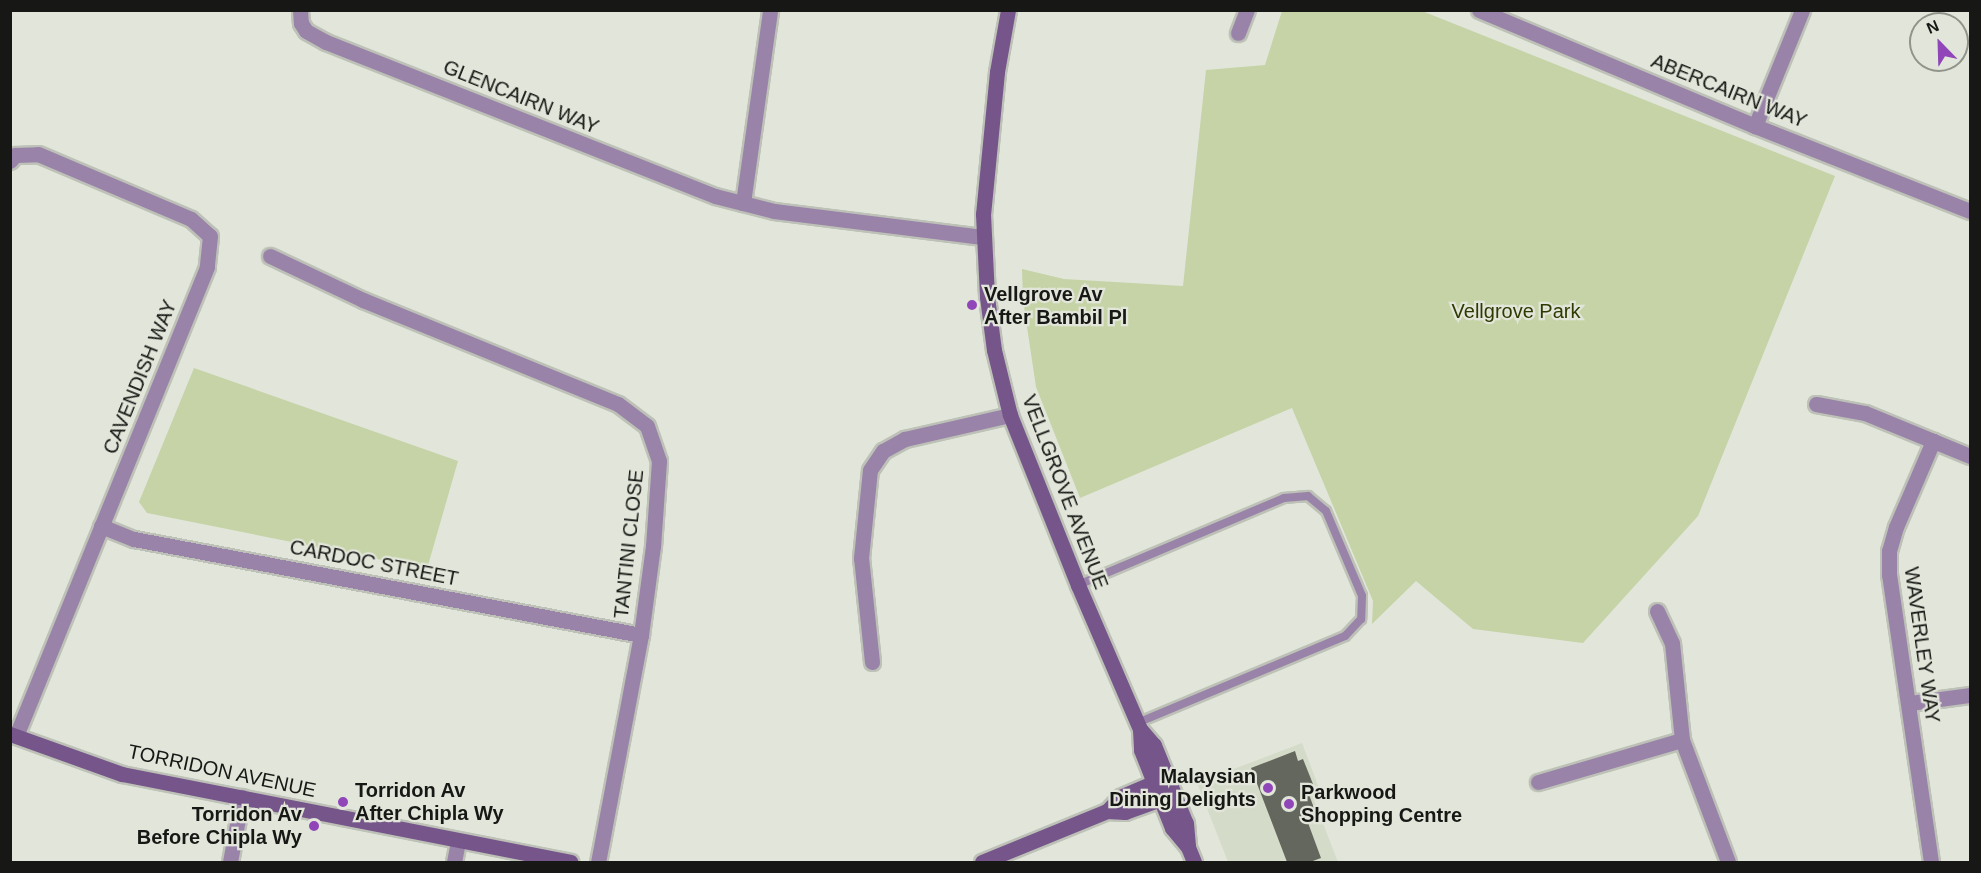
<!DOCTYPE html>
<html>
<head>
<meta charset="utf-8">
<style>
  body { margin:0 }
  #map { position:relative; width:1981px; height:873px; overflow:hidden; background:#e2e6da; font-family:Helvetica,sans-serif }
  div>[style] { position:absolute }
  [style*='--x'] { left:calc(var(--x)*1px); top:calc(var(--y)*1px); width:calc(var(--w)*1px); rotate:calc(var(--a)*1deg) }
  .built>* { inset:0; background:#d5dbc9 }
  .green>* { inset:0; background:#c5d3a7 }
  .building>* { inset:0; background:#64675d }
  .roads { filter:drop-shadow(2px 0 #bdc1b7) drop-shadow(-2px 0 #bdc1b7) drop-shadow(0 2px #bdc1b7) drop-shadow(0 -2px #bdc1b7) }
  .lane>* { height:8px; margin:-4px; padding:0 4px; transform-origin:4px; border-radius:4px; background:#9983a8 }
  .street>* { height:15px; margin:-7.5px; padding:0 7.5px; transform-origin:7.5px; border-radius:7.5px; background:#9983a8 }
  .secondary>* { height:15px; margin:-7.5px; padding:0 7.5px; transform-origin:7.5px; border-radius:7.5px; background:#75558a }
  .dots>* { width:16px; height:16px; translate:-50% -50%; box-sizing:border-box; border:3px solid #e2e6da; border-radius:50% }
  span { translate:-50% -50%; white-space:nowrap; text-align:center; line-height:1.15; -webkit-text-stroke:4.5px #e2e6da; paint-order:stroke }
  .street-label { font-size:20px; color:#171815 }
  .poi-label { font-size:20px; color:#171815; font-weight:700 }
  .left { translate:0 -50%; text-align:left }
  .right { translate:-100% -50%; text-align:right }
  .park-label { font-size:20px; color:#2e3a00 }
  .frame { position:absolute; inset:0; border:12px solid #171815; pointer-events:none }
  .north { position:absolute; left:1909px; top:12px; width:60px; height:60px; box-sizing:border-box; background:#e2e6da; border:2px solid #91948b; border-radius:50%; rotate:337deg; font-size:16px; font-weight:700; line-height:24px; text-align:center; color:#171815 }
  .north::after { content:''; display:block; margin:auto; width:21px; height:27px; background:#9046b8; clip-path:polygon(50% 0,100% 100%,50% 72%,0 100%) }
</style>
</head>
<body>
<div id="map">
  <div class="built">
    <div style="clip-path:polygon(1302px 743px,1322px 796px,1314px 800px,1338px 862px,1228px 862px,1197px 783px)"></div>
  </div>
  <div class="green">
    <div style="clip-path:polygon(1282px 11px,1422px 11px,1835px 176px,1698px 516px,1583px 643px,1473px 629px,1416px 581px,1372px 624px,1373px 601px,1292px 408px,1080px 498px,1036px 387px,1023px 300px,1022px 269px,1064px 279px,1183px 286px,1206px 70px,1265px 65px)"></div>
    <div style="clip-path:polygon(194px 368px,458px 461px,427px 569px,147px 513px,139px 502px)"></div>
  </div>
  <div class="building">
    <div style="clip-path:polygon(1295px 751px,1298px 761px,1303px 759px,1315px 789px,1308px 792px,1317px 816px,1307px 820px,1321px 858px,1310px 862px,1287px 862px,1251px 768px)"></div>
  </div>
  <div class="roads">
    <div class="lane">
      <div style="--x:1078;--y:585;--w:224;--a:-22.9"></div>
      <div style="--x:1284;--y:498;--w:24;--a:-5"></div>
      <div style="--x:1308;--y:496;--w:23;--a:40"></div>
      <div style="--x:1326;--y:511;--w:92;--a:67"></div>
      <div style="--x:1362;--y:596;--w:23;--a:92"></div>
      <div style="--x:1361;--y:619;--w:23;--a:133"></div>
      <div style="--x:1345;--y:636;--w:225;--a:157.3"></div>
    </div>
    <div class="street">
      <div style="--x:300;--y:10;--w:13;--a:86"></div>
      <div style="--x:301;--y:23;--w:9;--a:58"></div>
      <div style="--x:306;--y:31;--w:23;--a:29"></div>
      <div style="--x:326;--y:42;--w:418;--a:21.6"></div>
      <div style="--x:715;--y:196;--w:61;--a:14.3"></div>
      <div style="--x:774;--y:211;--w:210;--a:7.1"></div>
      <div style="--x:1479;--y:10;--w:299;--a:22.8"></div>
      <div style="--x:1755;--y:126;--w:231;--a:21.6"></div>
      <div style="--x:1238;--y:33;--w:25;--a:-69"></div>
      <div style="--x:1755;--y:126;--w:125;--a:-67.9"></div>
      <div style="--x:10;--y:161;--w:8;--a:-50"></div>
      <div style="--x:15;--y:155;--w:23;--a:-2"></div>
      <div style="--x:38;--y:154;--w:166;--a:23"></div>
      <div style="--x:191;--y:219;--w:25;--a:42"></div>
      <div style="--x:210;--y:236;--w:31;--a:96"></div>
      <div style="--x:207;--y:267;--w:506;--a:112.16"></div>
      <div style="--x:743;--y:203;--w:195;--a:-82"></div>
      <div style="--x:270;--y:256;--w:103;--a:25.3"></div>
      <div style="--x:363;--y:300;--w:275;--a:22.2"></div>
      <div style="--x:618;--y:404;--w:36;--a:37"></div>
      <div style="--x:647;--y:426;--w:37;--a:71"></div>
      <div style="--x:659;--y:461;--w:85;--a:94"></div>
      <div style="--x:653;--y:546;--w:90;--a:97.7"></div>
      <div style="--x:641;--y:635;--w:231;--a:100.7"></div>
      <div style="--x:1816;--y:404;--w:50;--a:10.4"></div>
      <div style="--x:1865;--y:413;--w:113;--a:22.3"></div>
      <div style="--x:101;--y:526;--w:35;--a:22"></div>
      <div style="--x:134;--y:539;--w:516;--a:10.72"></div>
      <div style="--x:1657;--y:611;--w:35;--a:65"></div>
      <div style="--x:1672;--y:643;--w:98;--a:84.1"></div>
      <div style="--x:1682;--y:740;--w:130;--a:69.3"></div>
      <div style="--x:872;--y:662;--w:105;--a:-96"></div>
      <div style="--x:861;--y:558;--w:88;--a:-84.2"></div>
      <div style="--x:870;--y:470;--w:23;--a:-56"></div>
      <div style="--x:883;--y:451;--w:25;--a:-29"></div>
      <div style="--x:905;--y:439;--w:108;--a:-12.9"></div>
      <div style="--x:1910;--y:703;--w:61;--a:-7.6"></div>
      <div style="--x:1538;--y:782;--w:150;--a:-16.3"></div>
      <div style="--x:230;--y:862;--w:66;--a:-79.5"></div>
      <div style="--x:454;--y:862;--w:21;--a:-79"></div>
      <div style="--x:1931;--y:862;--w:290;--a:-98.3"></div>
      <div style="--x:1889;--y:575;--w:24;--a:-90"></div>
      <div style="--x:1889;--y:551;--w:25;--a:-74"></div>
      <div style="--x:1896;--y:527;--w:94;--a:-66.7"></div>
    </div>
    <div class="secondary">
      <div style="--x:1008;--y:10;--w:63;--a:100.1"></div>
      <div style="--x:997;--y:72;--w:143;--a:95.6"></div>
      <div style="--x:983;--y:214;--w:83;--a:87.2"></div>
      <div style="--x:987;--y:297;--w:53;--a:82.5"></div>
      <div style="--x:994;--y:350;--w:67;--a:76.2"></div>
      <div style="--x:1010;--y:415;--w:183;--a:68.2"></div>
      <div style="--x:1078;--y:585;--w:157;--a:66.7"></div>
      <div style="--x:1140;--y:729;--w:21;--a:49"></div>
      <div style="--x:1154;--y:745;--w:53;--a:67.8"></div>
      <div style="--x:1174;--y:794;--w:31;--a:68"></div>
      <div style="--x:1186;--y:823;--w:24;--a:85"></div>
      <div style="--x:1188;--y:847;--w:16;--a:68"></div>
      <div style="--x:1140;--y:729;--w:21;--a:87"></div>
      <div style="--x:1141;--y:750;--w:84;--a:68.3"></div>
      <div style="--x:1172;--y:828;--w:25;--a:50"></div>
      <div style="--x:10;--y:734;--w:119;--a:19.7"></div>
      <div style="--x:122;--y:774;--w:457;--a:11.1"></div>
      <div style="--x:1107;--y:811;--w:18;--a:3"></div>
      <div style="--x:1125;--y:812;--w:47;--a:-20"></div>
      <div style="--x:982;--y:862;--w:135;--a:-22.2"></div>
      <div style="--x:1107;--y:811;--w:19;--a:-47"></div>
      <div style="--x:1120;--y:797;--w:51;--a:-23.1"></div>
    </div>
  </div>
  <div class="dots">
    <div style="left:972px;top:305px;background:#9046b8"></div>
    <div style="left:1268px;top:788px;background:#9046b8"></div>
    <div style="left:343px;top:802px;background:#9046b8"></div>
    <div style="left:1289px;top:804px;background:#9046b8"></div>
    <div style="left:314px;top:826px;background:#9046b8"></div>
  </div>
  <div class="street-label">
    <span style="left:1729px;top:91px;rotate:22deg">ABERCAIRN WAY</span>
    <span style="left:521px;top:97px;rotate:22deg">GLENCAIRN WAY</span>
    <span style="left:140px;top:377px;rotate:-68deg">CAVENDISH WAY</span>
    <span style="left:1065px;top:492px;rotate:69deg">VELLGROVE AVENUE</span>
    <span style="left:629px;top:544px;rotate:-84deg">TANTINI CLOSE</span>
    <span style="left:374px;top:563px;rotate:11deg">CARDOC STREET</span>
    <span style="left:1922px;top:645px;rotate:82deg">WAVERLEY WAY</span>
    <span style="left:222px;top:771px;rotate:12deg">TORRIDON AVENUE</span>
  </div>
  <div class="poi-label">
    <span class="left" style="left:984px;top:306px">Vellgrove Av<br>After Bambil Pl</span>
    <span class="right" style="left:1256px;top:788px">Malaysian<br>Dining Delights</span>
    <span class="left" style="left:355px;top:802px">Torridon Av<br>After Chipla Wy</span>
    <span class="left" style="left:1301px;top:804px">Parkwood<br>Shopping Centre</span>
    <span class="right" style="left:302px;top:826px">Torridon Av<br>Before Chipla Wy</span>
  </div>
  <div class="park-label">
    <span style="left:1516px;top:311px">Vellgrove Park</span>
  </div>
  <div class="frame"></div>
  <div class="north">N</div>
</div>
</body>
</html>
